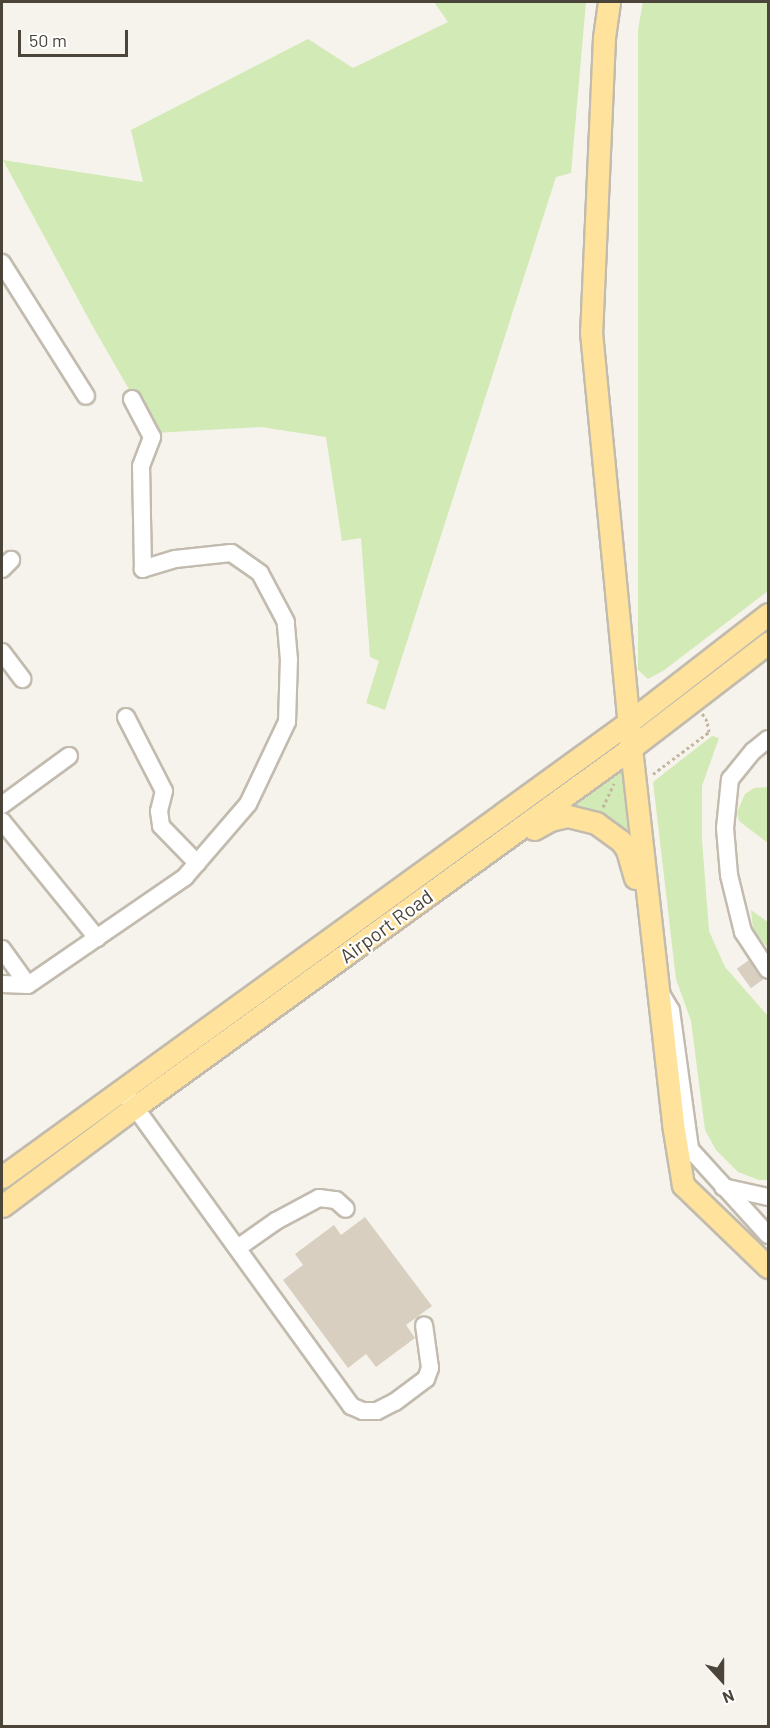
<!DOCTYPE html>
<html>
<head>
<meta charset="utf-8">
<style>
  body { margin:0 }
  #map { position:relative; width:770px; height:1728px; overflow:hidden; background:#f6f3ec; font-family:Barlow,sans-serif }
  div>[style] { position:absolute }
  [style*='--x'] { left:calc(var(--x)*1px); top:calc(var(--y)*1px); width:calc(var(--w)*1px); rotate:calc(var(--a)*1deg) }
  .green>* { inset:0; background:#d2eab5 }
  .building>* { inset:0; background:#d8cfc1; transform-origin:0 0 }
  .path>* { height:3px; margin-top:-1.5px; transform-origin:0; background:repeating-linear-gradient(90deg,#c4b79f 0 3px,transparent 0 6px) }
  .roads { filter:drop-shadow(2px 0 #c2bbae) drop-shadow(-2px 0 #c2bbae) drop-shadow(0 2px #c2bbae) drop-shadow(0 -2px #c2bbae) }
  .minor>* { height:16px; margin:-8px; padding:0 8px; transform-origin:8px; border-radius:8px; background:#fff }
  .major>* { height:21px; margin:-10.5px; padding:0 10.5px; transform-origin:10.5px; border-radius:10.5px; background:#ffe39c }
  span { translate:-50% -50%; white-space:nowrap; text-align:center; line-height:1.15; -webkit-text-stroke:4.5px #fff; paint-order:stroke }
  .street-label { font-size:20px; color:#4b4439 }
  .frame { position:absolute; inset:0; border:3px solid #4b4439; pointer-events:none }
  .north { position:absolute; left:692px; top:1650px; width:60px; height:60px; -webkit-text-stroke:4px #fff; paint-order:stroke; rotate:159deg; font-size:16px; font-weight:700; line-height:24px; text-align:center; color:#4b4439 }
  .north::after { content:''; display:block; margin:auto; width:21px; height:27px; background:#4b4439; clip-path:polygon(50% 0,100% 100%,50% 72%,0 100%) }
  .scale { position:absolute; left:18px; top:30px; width:110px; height:27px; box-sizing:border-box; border:3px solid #4b4439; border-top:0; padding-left:8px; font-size:18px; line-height:21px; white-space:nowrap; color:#4b4439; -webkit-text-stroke:4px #fff; paint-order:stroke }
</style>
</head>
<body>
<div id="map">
  <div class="green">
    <div style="clip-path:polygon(434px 2px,586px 2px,571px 173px,556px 177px,385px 710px,366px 703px,379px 661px,370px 657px,361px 538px,342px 541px,326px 437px,261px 427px,154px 433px,92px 325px,3px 160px,143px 182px,131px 130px,308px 39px,353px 68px,448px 22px)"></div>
    <div style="clip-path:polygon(643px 2px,768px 2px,768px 591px,663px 671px,648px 679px,638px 670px,638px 30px)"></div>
    <div style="clip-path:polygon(712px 736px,719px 738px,702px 786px,702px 840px,709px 931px,725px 967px,768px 1016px,768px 1180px,759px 1180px,738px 1172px,716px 1150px,705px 1130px,691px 1021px,676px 979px,653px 782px)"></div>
    <div style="clip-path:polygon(623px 765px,628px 837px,568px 811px)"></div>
    <div style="clip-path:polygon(768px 787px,768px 843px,739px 821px,737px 812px,745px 794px,754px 788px)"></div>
    <div style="clip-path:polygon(751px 910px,768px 922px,768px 948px,753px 930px)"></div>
  </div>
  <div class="building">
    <div style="left:749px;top:960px;width:24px;height:15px;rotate:54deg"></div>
    <div style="clip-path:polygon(365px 1217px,432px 1306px,406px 1325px,415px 1338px,376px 1367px,366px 1354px,348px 1368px,283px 1280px,303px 1265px,295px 1254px,334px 1225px,341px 1235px)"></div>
  </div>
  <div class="path">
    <div style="--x:653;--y:774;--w:70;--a:-36.9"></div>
    <div style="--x:709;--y:732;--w:11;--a:-100"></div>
    <div style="--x:707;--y:721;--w:9;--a:-122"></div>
    <div style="--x:603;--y:807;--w:26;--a:-65"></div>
  </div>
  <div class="roads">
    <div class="minor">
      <div style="--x:2;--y:263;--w:157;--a:57.7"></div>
      <div style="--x:2;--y:569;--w:13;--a:-45"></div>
      <div style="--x:2;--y:652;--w:34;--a:53"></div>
      <div style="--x:126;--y:717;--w:83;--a:62.8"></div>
      <div style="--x:164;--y:791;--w:21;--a:104"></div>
      <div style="--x:159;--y:811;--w:15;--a:82"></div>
      <div style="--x:161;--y:826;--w:52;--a:45.8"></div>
      <div style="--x:768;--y:739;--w:19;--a:141"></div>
      <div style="--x:753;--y:751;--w:36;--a:129"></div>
      <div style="--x:730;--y:779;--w:49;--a:95.8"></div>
      <div style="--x:725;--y:828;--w:47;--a:85.1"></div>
      <div style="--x:729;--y:875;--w:59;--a:76.2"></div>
      <div style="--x:743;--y:932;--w:45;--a:56.7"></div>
      <div style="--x:2;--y:805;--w:83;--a:-36.2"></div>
      <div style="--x:2;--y:821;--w:151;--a:50.9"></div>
      <div style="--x:2;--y:949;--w:44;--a:54.2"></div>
      <div style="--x:28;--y:985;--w:26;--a:-178"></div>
      <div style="--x:28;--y:985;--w:191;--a:-34.5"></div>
      <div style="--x:185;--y:877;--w:96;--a:-49.2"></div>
      <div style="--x:248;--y:804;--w:91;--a:-64.6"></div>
      <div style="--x:287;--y:722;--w:62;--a:-88.2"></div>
      <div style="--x:289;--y:660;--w:38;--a:-95"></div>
      <div style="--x:286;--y:622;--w:55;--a:-118"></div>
      <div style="--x:260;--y:573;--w:35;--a:-145"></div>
      <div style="--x:231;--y:553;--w:56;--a:173.9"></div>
      <div style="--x:175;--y:559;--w:34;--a:163"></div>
      <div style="--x:143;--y:569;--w:103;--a:-91.1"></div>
      <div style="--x:141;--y:466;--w:31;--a:-69"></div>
      <div style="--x:152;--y:437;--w:43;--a:-117.8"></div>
      <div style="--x:660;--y:992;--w:21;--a:59"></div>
      <div style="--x:671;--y:1010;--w:140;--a:82.2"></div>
      <div style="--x:690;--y:1149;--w:116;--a:47.8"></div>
      <div style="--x:129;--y:1099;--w:379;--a:54.1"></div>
      <div style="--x:351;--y:1406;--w:13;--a:23"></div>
      <div style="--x:363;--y:1411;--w:14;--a:0"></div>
      <div style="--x:377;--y:1411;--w:20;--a:-27"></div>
      <div style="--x:395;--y:1402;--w:39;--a:-37"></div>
      <div style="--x:426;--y:1379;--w:12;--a:-70"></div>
      <div style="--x:430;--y:1368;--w:43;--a:-97.9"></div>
      <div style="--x:723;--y:1187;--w:46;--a:12.5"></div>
      <div style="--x:239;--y:1247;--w:45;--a:-35.1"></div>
      <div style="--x:276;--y:1221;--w:49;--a:-28.1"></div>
      <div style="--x:319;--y:1198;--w:17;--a:7"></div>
      <div style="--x:336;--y:1200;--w:13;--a:42"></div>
    </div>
    <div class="major">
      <div style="--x:609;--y:2;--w:36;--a:98"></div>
      <div style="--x:604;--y:38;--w:294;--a:92.5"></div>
      <div style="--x:591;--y:332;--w:418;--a:84.5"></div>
      <div style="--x:631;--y:748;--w:378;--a:83.6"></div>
      <div style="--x:673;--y:1124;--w:62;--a:80.7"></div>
      <div style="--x:683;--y:1185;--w:118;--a:44"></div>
      <div style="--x:534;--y:829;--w:18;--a:-29"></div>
      <div style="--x:550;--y:820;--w:18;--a:-13"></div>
      <div style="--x:568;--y:816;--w:29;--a:14"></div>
      <div style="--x:596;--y:823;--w:31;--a:36"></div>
      <div style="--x:621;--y:841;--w:11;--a:56"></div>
      <div style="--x:627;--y:850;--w:29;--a:74"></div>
      <div style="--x:2;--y:1177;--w:775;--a:-35.97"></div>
      <div style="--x:629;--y:722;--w:176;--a:-37.8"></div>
      <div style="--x:2;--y:1206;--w:166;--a:-36.7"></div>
      <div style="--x:135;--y:1107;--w:612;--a:-35.9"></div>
      <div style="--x:631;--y:748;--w:173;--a:-37.5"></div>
    </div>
  </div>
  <div class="street-label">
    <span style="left:386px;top:926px;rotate:-36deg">Airport Road</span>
  </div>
  <div class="frame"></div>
  <div class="north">N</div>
  <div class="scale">50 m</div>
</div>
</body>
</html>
